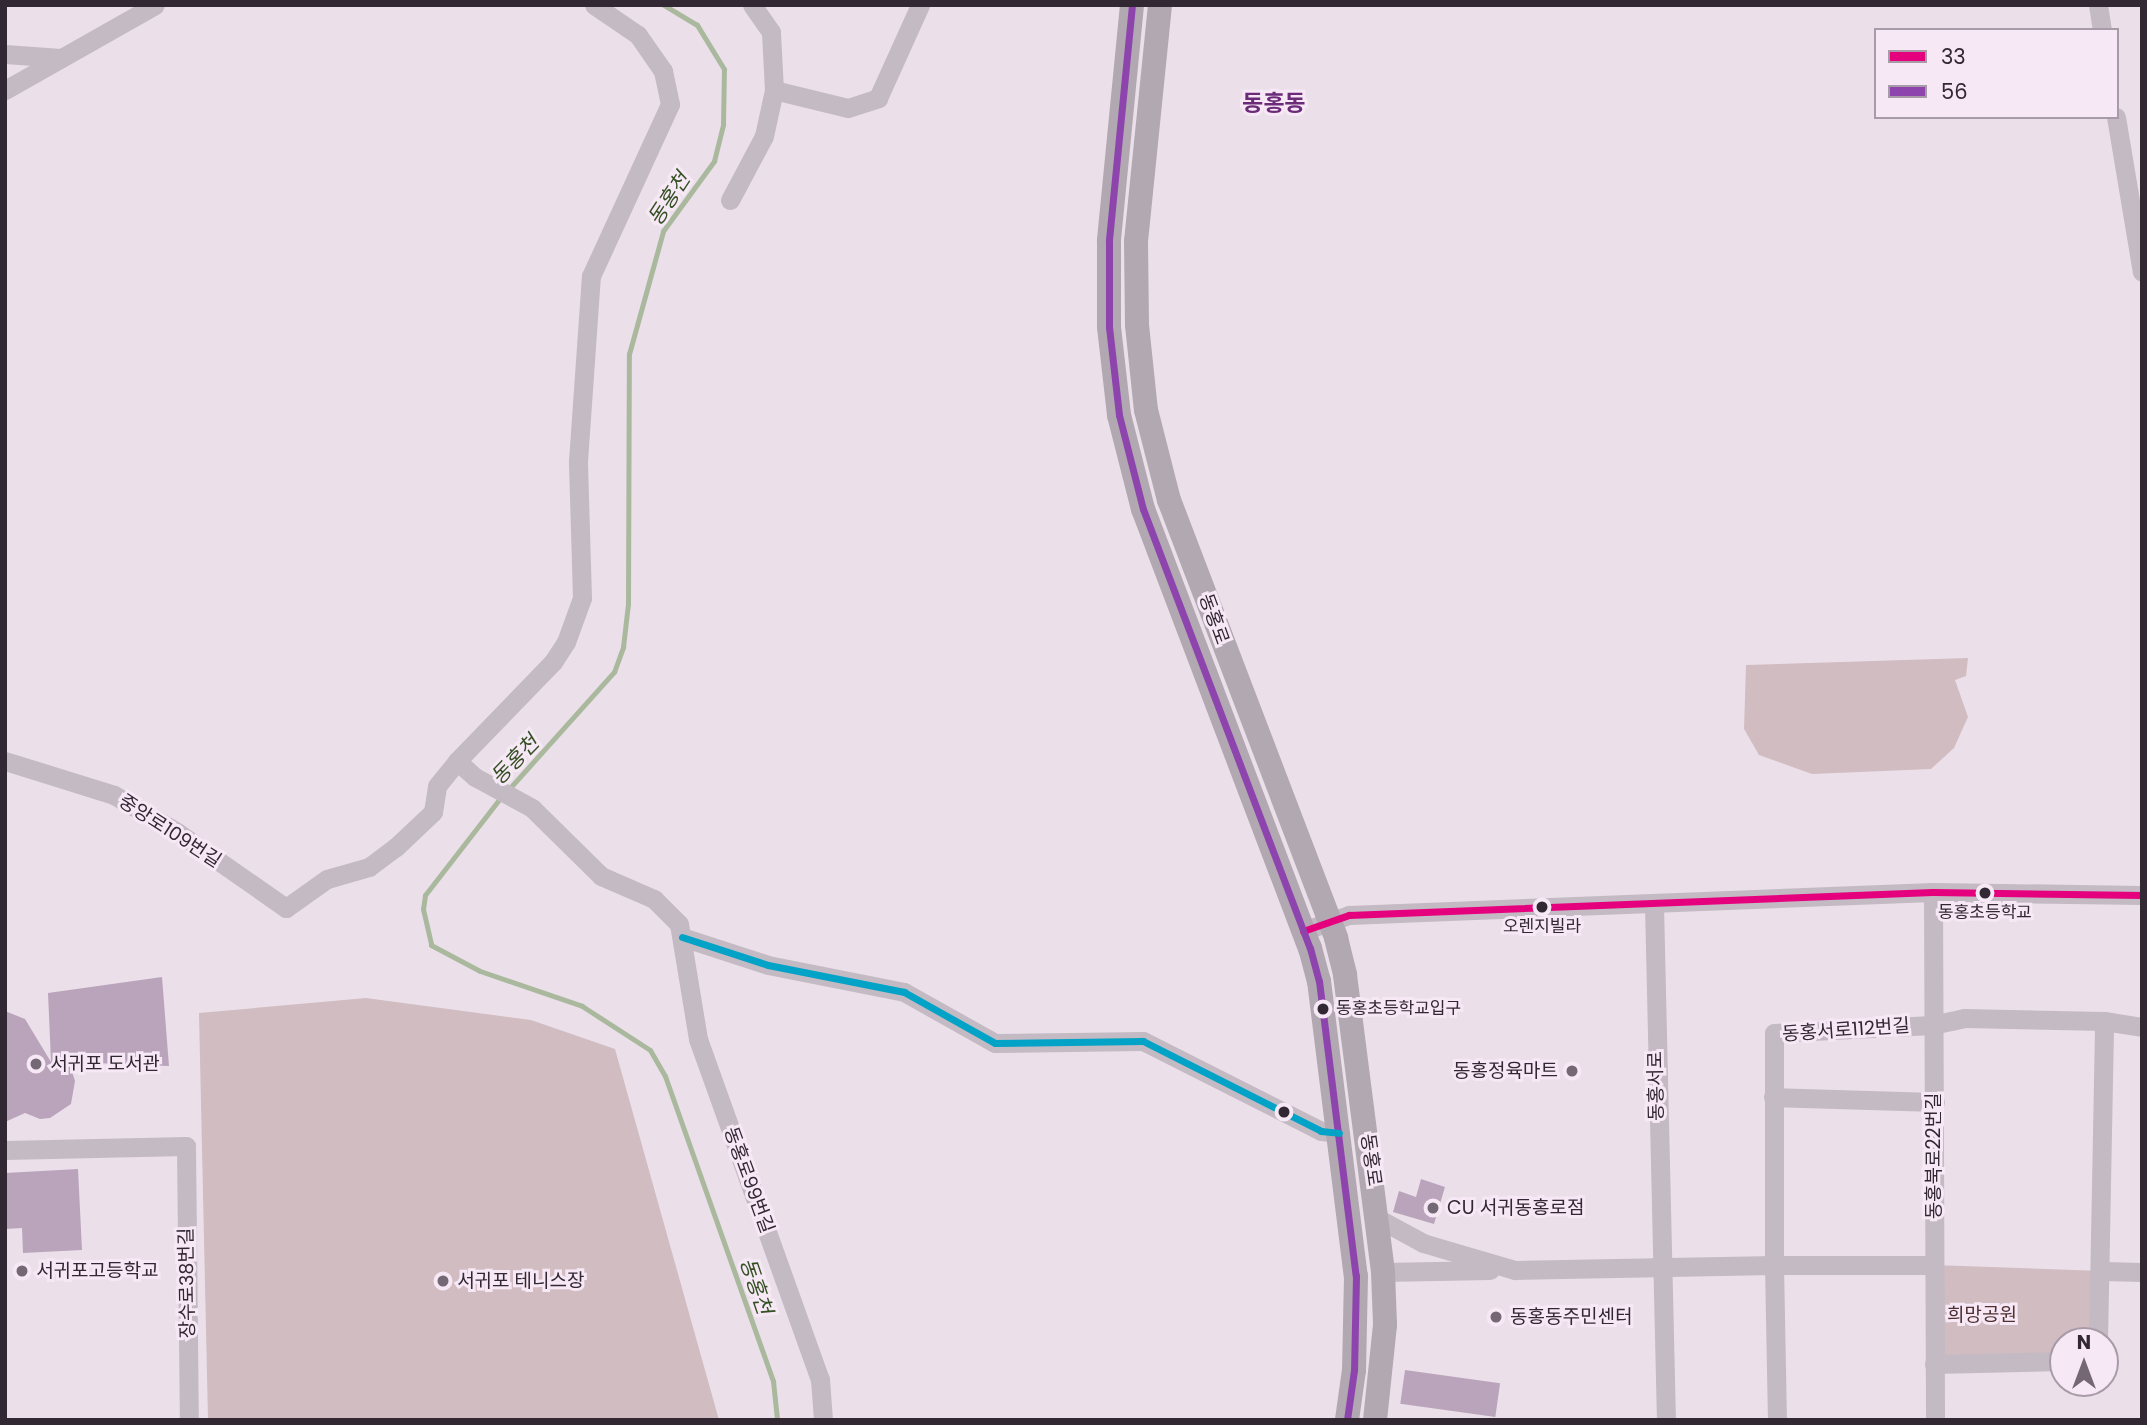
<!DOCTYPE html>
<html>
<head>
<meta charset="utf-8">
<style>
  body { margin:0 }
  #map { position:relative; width:2147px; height:1425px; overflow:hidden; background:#ebe0ea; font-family:Poppins,"Noto Sans KR",sans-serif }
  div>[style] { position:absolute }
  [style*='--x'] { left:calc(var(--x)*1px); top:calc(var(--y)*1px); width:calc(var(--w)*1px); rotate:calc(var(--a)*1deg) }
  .green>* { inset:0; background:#d1bcc1 }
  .stream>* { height:5px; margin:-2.5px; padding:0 2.5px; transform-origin:2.5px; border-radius:2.5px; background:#aab99e }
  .building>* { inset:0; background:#b9a4bc; transform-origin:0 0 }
  .minor>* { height:19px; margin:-9.5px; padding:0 9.5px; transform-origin:9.5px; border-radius:9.5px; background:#c3bac3 }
  .major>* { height:24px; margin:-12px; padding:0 12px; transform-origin:12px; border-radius:12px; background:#b2a8b2 }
  .bus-1>* { height:7px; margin:-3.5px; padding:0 3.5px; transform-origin:3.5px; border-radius:3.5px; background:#e5007d }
  .bus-2>* { height:7px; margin:-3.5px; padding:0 3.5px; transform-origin:3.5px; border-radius:3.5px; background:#8e44ad }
  .bus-3>* { height:7px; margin:-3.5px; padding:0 3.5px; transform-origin:3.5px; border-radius:3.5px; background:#02a3c6 }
  .dots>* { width:19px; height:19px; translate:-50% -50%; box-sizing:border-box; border:4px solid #f7e8f5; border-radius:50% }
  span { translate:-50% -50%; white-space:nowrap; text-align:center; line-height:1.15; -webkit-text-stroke:6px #f7e8f5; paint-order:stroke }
  .bus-label { font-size:17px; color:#322834 }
  .left { translate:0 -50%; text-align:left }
  .street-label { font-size:19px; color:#322834 }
  .poi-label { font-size:19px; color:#322834 }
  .right { translate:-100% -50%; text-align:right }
  .park-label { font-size:19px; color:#4f2f31 }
  .water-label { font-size:21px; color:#335023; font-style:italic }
  .quarter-label { font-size:23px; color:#6b2b79; font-weight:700 }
  .frame { position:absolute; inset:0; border:7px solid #322834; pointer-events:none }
  .legend { position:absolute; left:1874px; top:28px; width:245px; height:91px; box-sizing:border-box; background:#f7e8f5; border:2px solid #a89ba8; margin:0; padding:9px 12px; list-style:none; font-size:21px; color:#322834 }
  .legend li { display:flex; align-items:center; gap:14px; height:35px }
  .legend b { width:35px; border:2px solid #a89ba8 }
  .north { position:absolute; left:2049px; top:1327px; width:70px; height:70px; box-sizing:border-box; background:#f7e8f5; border:2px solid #a89ba8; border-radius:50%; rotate:0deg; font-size:19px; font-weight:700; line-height:28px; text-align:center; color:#322834 }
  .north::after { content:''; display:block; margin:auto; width:24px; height:32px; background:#736874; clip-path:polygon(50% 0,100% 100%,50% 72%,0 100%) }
</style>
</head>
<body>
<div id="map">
  <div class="green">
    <div style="clip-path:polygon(1968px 658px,1966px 676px,1955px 680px,1968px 717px,1954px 748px,1931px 769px,1812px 774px,1759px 755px,1744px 729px,1746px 665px)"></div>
    <div style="clip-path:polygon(366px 998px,531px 1020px,615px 1049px,719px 1420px,208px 1420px,199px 1013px)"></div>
    <div style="clip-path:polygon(1933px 1265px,2102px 1271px,2098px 1341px,2063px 1341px,2063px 1361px,1934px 1364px)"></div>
  </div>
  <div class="stream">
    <div style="--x:508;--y:790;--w:159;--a:-48.1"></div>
    <div style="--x:614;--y:672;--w:27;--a:-70"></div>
    <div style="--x:623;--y:647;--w:43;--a:-83.4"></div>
    <div style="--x:628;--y:604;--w:250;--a:-89.8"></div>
    <div style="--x:629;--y:354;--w:128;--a:-74.5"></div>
    <div style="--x:663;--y:231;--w:87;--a:-53.9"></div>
    <div style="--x:714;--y:161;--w:38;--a:-76"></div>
    <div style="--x:723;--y:124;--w:55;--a:-89"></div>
    <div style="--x:724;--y:69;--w:52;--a:-121.5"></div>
    <div style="--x:697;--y:25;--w:39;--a:-149"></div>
    <div style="--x:501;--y:797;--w:124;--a:127.8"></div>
    <div style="--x:425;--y:895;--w:14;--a:98"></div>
    <div style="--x:423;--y:909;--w:37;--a:77"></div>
    <div style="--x:431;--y:945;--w:55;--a:28"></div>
    <div style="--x:480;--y:971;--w:108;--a:18.9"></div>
    <div style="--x:582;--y:1006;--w:81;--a:32.9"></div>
    <div style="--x:650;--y:1050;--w:30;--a:60"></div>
    <div style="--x:665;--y:1076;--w:324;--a:70.5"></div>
    <div style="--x:773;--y:1381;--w:39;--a:84"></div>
  </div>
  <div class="building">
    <div style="clip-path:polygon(162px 977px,169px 1066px,69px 1062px,75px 1081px,71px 1104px,50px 1118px,40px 1119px,25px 1113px,5px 1122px,5px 1011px,25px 1019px,51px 1062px,48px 993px)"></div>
    <div style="clip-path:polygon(78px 1169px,82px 1250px,23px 1253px,22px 1228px,5px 1229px,5px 1173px)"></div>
    <div style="clip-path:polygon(1421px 1179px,1445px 1187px,1434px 1224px,1393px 1212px,1399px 1191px,1416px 1197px)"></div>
    <div style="left:1405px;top:1370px;width:96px;height:34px;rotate:8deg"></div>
  </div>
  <div class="minor">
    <div style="--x:2098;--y:5;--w:25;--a:81"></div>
    <div style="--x:5;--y:54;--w:56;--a:4.1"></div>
    <div style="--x:5;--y:90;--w:172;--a:-29.5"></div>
    <div style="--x:774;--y:90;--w:76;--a:13.7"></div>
    <div style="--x:848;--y:108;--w:32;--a:-18"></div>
    <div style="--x:878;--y:98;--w:102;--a:-65.7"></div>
    <div style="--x:2116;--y:117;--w:157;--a:80.5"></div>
    <div style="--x:730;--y:200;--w:72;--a:-62"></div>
    <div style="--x:764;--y:136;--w:47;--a:-77.7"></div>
    <div style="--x:774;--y:90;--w:58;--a:-93"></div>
    <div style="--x:771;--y:32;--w:33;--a:-125"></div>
    <div style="--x:5;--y:761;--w:114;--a:17.3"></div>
    <div style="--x:114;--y:795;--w:73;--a:30.4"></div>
    <div style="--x:177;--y:832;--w:133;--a:34.9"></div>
    <div style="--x:286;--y:908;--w:50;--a:-35.3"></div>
    <div style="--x:327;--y:879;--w:44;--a:-15.9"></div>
    <div style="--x:369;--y:867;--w:34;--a:-37"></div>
    <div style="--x:396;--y:847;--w:51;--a:-43.4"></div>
    <div style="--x:433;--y:812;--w:26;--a:-81"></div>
    <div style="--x:437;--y:786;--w:32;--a:-51"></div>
    <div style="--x:457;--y:761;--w:138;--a:-45.9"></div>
    <div style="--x:553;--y:662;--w:24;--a:-57"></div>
    <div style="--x:566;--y:642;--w:47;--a:-70"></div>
    <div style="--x:582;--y:598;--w:137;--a:-91.7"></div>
    <div style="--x:578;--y:461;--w:185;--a:-86"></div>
    <div style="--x:591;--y:276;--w:189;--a:-65.3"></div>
    <div style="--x:670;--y:104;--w:34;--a:-102"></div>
    <div style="--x:663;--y:71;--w:44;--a:-124.8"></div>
    <div style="--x:638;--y:35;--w:53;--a:-145.7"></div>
    <div style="--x:457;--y:761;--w:24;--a:42"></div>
    <div style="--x:475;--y:777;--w:65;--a:28.5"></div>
    <div style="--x:532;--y:808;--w:97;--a:44.6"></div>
    <div style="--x:601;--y:876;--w:58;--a:23.5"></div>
    <div style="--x:654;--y:899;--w:35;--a:45"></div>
    <div style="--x:679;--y:924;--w:117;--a:80.6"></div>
    <div style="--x:698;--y:1039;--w:361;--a:70.3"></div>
    <div style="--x:820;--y:1379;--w:41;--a:85.8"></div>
    <div style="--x:1933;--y:892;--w:528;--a:89.78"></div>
    <div style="--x:1654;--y:905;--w:515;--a:88.67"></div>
    <div style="--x:1303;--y:931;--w:49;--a:-19.2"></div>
    <div style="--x:1349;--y:915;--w:584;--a:-2.26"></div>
    <div style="--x:1933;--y:892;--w:209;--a:0.8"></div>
    <div style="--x:682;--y:937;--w:90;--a:18"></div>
    <div style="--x:768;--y:965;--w:139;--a:11.2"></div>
    <div style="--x:904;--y:992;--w:104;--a:29.3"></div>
    <div style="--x:995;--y:1043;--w:148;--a:-0.8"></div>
    <div style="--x:1143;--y:1041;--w:199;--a:26.8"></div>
    <div style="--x:1321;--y:1131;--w:18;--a:6"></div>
    <div style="--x:1773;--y:1097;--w:162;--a:1.8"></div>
    <div style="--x:5;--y:1150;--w:181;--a:-1.3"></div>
    <div style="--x:186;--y:1146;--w:274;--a:89.4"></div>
    <div style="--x:1379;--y:1219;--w:50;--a:28.6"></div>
    <div style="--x:1423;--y:1243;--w:96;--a:16.4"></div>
    <div style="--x:1515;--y:1270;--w:259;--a:-1.1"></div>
    <div style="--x:1774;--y:1265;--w:155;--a:88.9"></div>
    <div style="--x:1933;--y:1265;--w:159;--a:180"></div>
    <div style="--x:1774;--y:1265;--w:232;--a:-90"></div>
    <div style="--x:1774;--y:1033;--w:158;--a:-2.9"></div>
    <div style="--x:1932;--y:1025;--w:33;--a:-12"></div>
    <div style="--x:1964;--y:1018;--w:140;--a:1.2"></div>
    <div style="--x:2102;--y:1271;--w:40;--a:1.4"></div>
    <div style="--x:1383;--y:1272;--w:107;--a:-1.1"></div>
    <div style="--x:2098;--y:1341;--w:320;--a:-88.9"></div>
    <div style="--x:2104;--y:1021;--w:38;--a:9"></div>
    <div style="--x:1934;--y:1364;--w:129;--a:-1.3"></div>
  </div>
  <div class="major">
    <div style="--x:1132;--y:5;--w:237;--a:95.6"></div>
    <div style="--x:1109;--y:241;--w:86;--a:90"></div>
    <div style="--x:1109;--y:327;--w:89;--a:83.5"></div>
    <div style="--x:1119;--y:415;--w:97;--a:75.7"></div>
    <div style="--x:1143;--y:509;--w:470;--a:69.2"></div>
    <div style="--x:1310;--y:948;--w:34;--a:75"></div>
    <div style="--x:1319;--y:981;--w:297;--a:82.9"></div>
    <div style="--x:1356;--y:1276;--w:94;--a:91.2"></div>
    <div style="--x:1354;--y:1370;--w:50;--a:98"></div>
    <div style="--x:1160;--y:5;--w:238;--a:95.8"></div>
    <div style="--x:1136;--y:242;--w:83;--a:89.3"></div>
    <div style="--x:1137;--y:325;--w:85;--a:84"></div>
    <div style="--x:1146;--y:410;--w:93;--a:75.7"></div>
    <div style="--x:1169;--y:500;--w:469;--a:69.1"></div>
    <div style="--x:1336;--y:938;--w:38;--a:76"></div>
    <div style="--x:1345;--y:975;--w:299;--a:82.7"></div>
    <div style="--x:1383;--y:1272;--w:53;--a:87.8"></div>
    <div style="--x:1385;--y:1325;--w:96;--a:96"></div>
  </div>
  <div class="bus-1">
    <div style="--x:1303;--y:931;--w:49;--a:-19.2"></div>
    <div style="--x:1349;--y:915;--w:584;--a:-2.26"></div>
    <div style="--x:1933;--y:892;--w:209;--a:0.8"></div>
  </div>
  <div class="bus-2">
    <div style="--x:1132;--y:5;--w:237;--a:95.6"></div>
    <div style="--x:1109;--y:241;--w:86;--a:90"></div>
    <div style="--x:1109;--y:327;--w:89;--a:83.5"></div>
    <div style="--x:1119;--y:415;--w:97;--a:75.7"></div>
    <div style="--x:1143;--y:509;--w:470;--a:69.2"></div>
    <div style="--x:1310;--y:948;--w:34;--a:75"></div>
    <div style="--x:1319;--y:981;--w:297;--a:82.9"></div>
    <div style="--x:1356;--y:1276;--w:94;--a:91.2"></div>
    <div style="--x:1354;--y:1370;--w:50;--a:98"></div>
  </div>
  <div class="bus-3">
    <div style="--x:682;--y:937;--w:90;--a:18"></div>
    <div style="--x:768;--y:965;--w:139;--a:11.2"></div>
    <div style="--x:904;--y:992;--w:104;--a:29.3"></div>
    <div style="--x:995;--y:1043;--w:148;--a:-0.8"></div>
    <div style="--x:1143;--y:1041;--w:199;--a:26.8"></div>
    <div style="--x:1321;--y:1131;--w:18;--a:6"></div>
  </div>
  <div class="dots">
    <div style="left:1985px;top:893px;background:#322834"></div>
    <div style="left:1542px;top:907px;background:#322834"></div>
    <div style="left:1323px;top:1009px;background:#322834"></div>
    <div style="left:36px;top:1064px;background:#736874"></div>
    <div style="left:1572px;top:1071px;background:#736874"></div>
    <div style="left:1284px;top:1112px;background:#322834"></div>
    <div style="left:1433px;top:1208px;background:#736874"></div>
    <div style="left:22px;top:1271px;background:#736874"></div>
    <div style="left:443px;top:1281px;background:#736874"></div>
    <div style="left:1496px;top:1317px;background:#736874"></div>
  </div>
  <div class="bus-label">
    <span style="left:1985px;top:913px">동홍초등학교</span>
    <span style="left:1542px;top:927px">오렌지빌라</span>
    <span class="left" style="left:1336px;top:1009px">동홍초등학교입구</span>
  </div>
  <div class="street-label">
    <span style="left:1214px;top:619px;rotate:70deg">동홍로</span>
    <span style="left:170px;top:831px;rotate:33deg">중앙로109번길</span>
    <span style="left:1846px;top:1030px;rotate:-4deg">동홍서로112번길</span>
    <span style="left:1656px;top:1086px;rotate:-91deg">동홍서로</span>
    <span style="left:1934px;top:1156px;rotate:-90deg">동홍북로22번길</span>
    <span style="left:1371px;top:1160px;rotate:82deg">동홍로</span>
    <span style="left:749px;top:1180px;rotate:70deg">동홍로99번길</span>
    <span style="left:187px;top:1283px;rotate:-91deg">장수로38번길</span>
  </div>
  <div class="poi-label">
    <span class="left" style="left:50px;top:1064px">서귀포 도서관</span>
    <span class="right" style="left:1558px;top:1071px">동홍정육마트</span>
    <span class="left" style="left:1447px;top:1208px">CU 서귀동홍로점</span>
    <span class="left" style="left:36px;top:1271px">서귀포고등학교</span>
    <span class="left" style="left:457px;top:1281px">서귀포 테니스장</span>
    <span class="left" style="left:1510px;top:1317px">동홍동주민센터</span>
  </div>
  <div class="park-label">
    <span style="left:1982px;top:1315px">희망공원</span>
  </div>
  <div class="water-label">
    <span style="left:669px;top:199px;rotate:-57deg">동홍천</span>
    <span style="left:515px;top:760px;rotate:-46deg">동홍천</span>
    <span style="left:756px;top:1286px;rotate:71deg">동홍천</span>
  </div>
  <div class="quarter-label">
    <span style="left:1274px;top:103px">동홍동</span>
  </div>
  <div class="frame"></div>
  <ul class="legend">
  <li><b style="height:9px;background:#e5007d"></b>33</li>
  <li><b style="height:9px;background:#8e44ad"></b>56</li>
  </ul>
  <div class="north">N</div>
</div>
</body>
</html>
